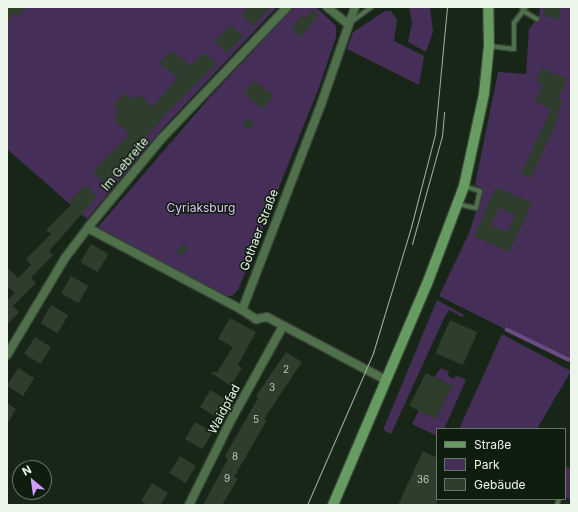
<!DOCTYPE html>
<html>
<head>
<meta charset="utf-8">
<style>
  body { margin:0 }
  #map { position:relative; width:578px; height:512px; overflow:hidden; background:#182617; font-family:Inter,sans-serif }
  div>[style] { position:absolute }
  [style*='--x'] { left:calc(var(--x)*1px); top:calc(var(--y)*1px); width:calc(var(--w)*1px); rotate:calc(var(--a)*1deg) }
  .green>* { inset:0; background:#452f59 }
  .water>* { inset:0; background:#694c83; transform-origin:0 0 }
  .building>* { inset:0; background:#2e3d2c; transform-origin:0 0 }
  .roads { filter:drop-shadow(1px 0 #364335) drop-shadow(-1px 0 #364335) drop-shadow(0 1px #364335) drop-shadow(0 -1px #364335) }
  .lane>* { height:4px; margin:-2px; padding:0 2px; transform-origin:2px; border-radius:2px; background:#4f704b }
  .street>* { height:8px; margin:-4px; padding:0 4px; transform-origin:4px; border-radius:4px; background:#4f704b }
  .secondary>* { height:10px; margin:-5px; padding:0 5px; transform-origin:5px; border-radius:5px; background:#669c61 }
  .tram>* { height:1px; margin:-0.5px; padding:0 0.5px; transform-origin:0.5px; border-radius:0.5px; background:#a3afa2 }
  span { translate:-50% -50%; white-space:nowrap; text-align:center; line-height:1.15; -webkit-text-stroke:3px #0f1d0e; paint-order:stroke }
  .number-label { font-size:10px; color:#bcc8bb }
  .number-label span { -webkit-text-stroke-width:0 }
  .street-label { font-size:12px; color:#ecf6eb }
  .park-label { font-size:12px; color:#dcc3f5 }
  .frame { position:absolute; inset:0; border:8px solid #ecf6eb; pointer-events:none }
  .legend { position:absolute; left:436px; top:428px; width:130px; height:72px; box-sizing:border-box; background:#0f1d0e; border:1px solid #677466; margin:0; padding:5px 7px; list-style:none; font-size:12px; color:#ecf6eb }
  .legend li { display:flex; align-items:center; gap:8px; height:20px }
  .legend b { width:20px; border:1px solid #677466 }
  .north { position:absolute; left:12px; top:460px; width:40px; height:40px; box-sizing:border-box; background:#0f1d0e; border:1px solid #677466; border-radius:50%; rotate:331deg; font-size:11px; font-weight:700; line-height:16px; text-align:center; color:#ecf6eb }
  .north::after { content:''; display:block; margin:auto; width:14px; height:18px; background:#d09dfe; clip-path:polygon(50% 0,100% 100%,50% 72%,0 100%) }
</style>
</head>
<body>
<div id="map">
  <div class="green">
    <div style="clip-path:polygon(7px 7px,277px 7px,164px 127px,87px 219px,7px 149px)"></div>
    <div style="clip-path:polygon(294px 7px,316px 7px,336px 26px,336px 37px,319px 87px,238px 290px,232px 296px,225px 296px,98px 227px,210px 97px)"></div>
    <div style="clip-path:polygon(409px 7px,430px 7px,433px 32px,426px 52px,408px 42px,412px 23px)"></div>
    <div style="clip-path:polygon(540px 7px,571px 7px,571px 362px,439px 296px,469px 233px,477px 208px,482px 188px,475px 185px,498px 72px,526px 74px,529px 29px,539px 16px)"></div>
    <div style="clip-path:polygon(385px 11px,391px 11px,397px 20px,394px 41px,424px 56px,419px 85px,347px 49px,353px 32px)"></div>
    <div style="clip-path:polygon(437px 300px,464px 315px,462px 317px,449px 310px,445px 316px,391px 434px,383px 430px)"></div>
    <div style="clip-path:polygon(502px 334px,571px 371px,537px 429px,459px 429px)"></div>
    <div style="clip-path:polygon(441px 368px,449px 372px,448px 376px,454px 379px,456px 375px,466px 380px,444px 429px,437px 429px,437px 436px,412px 424px,419px 410px,436px 418px,452px 386px,434px 377px)"></div>
    <div style="clip-path:polygon(565px 466px,571px 469px,571px 500px,565px 497px)"></div>
  </div>
  <div class="water">
    <div style="left:506px;top:327px;width:72px;height:4px;rotate:26deg"></div>
  </div>
  <div class="building">
    <div style="clip-path:polygon(7px 7px,26px 7px,18px 17px,14px 13px,7px 22px)"></div>
    <div style="clip-path:polygon(248px 7px,271px 7px,253px 26px,241px 14px)"></div>
    <div style="clip-path:polygon(545px 7px,561px 7px,559px 19px,543px 16px)"></div>
    <div style="clip-path:polygon(313px 10px,319px 15px,300px 37px,291px 29px,303px 15px,306px 18px)"></div>
    <div style="left:231px;top:25px;width:17px;height:23px;rotate:45deg"></div>
    <div style="clip-path:polygon(172px 51px,190px 66px,204px 52px,216px 64px,165px 115px,105px 184px,93px 172px,129px 134px,114px 120px,118px 117px,114px 113px,118px 110px,113px 105px,125px 93px,132px 100px,139px 94px,152px 107px,178px 78px,159px 63px)"></div>
    <div style="clip-path:polygon(542px 68px,567px 79px,558px 99px,563px 101px,557px 115px,559px 116px,531px 178px,521px 174px,551px 109px,535px 102px,543px 84px,536px 81px)"></div>
    <div style="clip-path:polygon(255px 81px,274px 96px,261px 109px,244px 92px)"></div>
    <div style="clip-path:polygon(247px 118px,254px 123px,250px 130px,243px 126px)"></div>
    <div style="clip-path:polygon(85px 185px,97px 197px,49px 251px,53px 255px,31px 278px,36px 283px,13px 306px,19px 312px,7px 325px,7px 300px,15px 293px,7px 286px,7px 267px,18px 278px,31px 265px,26px 259px,51px 234px,46px 230px,72px 204px,70px 201px)"></div>
    <div style="clip-path:polygon(evenodd,496px 187px,532px 203px,509px 252px,474px 236px,496px 187px,499px 208px,515px 215px,507px 232px,491px 225px,499px 208px)"></div>
    <div style="left:91px;top:244px;width:20px;height:21px;rotate:30deg"></div>
    <div style="left:183px;top:244px;width:7px;height:10px;rotate:45deg"></div>
    <div style="left:71px;top:276px;width:20px;height:20px;rotate:30deg"></div>
    <div style="left:51px;top:305px;width:20px;height:21px;rotate:30deg"></div>
    <div style="clip-path:polygon(230px 318px,256px 332px,238px 365px,242px 368px,231px 386px,210px 372px,217px 372px,233px 347px,218px 339px)"></div>
    <div style="left:450px;top:320px;width:30px;height:36px;rotate:24deg"></div>
    <div style="left:35px;top:337px;width:19px;height:20px;rotate:32deg"></div>
    <div style="clip-path:polygon(286px 352px,302px 362px,264px 419px,267px 420px,234px 477px,238px 479px,222px 505px,203px 505px,228px 459px,225px 456px,258px 398px,256px 396px)"></div>
    <div style="left:18px;top:368px;width:19px;height:21px;rotate:32deg"></div>
    <div style="left:426px;top:373px;width:29px;height:37px;rotate:27deg"></div>
    <div style="left:210px;top:390px;width:20px;height:20px;rotate:30deg"></div>
    <div style="clip-path:polygon(7px 403px,16px 409px,7px 425px)"></div>
    <div style="left:195px;top:422px;width:20px;height:20px;rotate:30deg"></div>
    <div style="clip-path:polygon(423px 451px,437px 458px,437px 505px,398px 505px)"></div>
    <div style="left:180px;top:456px;width:19px;height:20px;rotate:32deg"></div>
    <div style="clip-path:polygon(152px 483px,168px 493px,160px 505px,148px 505px,141px 501px)"></div>
  </div>
  <div class="roads">
    <div class="lane">
      <div style="--x:526;--y:7;--w:5;--a:127"></div>
      <div style="--x:523;--y:11;--w:16;--a:30"></div>
      <div style="--x:351;--y:22;--w:26;--a:-36"></div>
      <div style="--x:489;--y:46;--w:25;--a:7"></div>
      <div style="--x:514;--y:49;--w:26;--a:-90"></div>
      <div style="--x:514;--y:23;--w:15;--a:-53"></div>
      <div style="--x:523;--y:11;--w:4;--a:-104"></div>
      <div style="--x:457;--y:204;--w:19;--a:12"></div>
      <div style="--x:476;--y:208;--w:17;--a:-77"></div>
      <div style="--x:480;--y:191;--w:17;--a:-163"></div>
      <div style="--x:557;--y:505;--w:6;--a:-72"></div>
    </div>
    <div class="street">
      <div style="--x:327;--y:7;--w:27;--a:39"></div>
      <div style="--x:355;--y:7;--w:101;--a:109.2"></div>
      <div style="--x:322;--y:102;--w:223;--a:111"></div>
      <div style="--x:242;--y:310;--w:17;--a:33"></div>
      <div style="--x:256;--y:319;--w:11;--a:-10"></div>
      <div style="--x:267;--y:317;--w:135;--a:27.9"></div>
      <div style="--x:88;--y:228;--w:174;--a:28"></div>
      <div style="--x:7;--y:355;--w:113;--a:-59.1"></div>
      <div style="--x:65;--y:258;--w:41;--a:-52.9"></div>
      <div style="--x:90;--y:225;--w:113;--a:-50.4"></div>
      <div style="--x:162;--y:138;--w:181;--a:-46.3"></div>
      <div style="--x:189;--y:505;--w:93;--a:-63.7"></div>
      <div style="--x:230;--y:422;--w:110;--a:-61.1"></div>
    </div>
    <div class="secondary">
      <div style="--x:333;--y:505;--w:240;--a:-67"></div>
      <div style="--x:427;--y:284;--w:105;--a:-69.3"></div>
      <div style="--x:464;--y:186;--w:94;--a:-77.7"></div>
      <div style="--x:484;--y:94;--w:48;--a:-84.1"></div>
      <div style="--x:489;--y:46;--w:39;--a:-91"></div>
    </div>
  </div>
  <div class="tram">
    <div style="--x:412;--y:244;--w:112;--a:-74.5"></div>
    <div style="--x:442;--y:136;--w:24;--a:-85"></div>
    <div style="--x:307;--y:505;--w:166;--a:-66.5"></div>
    <div style="--x:373;--y:353;--w:132;--a:-73.2"></div>
    <div style="--x:411;--y:227;--w:96;--a:-75.5"></div>
    <div style="--x:435;--y:134;--w:128;--a:-84.6"></div>
  </div>
  <div class="number-label">
    <span style="left:286px;top:370px">2</span>
    <span style="left:272px;top:388px">3</span>
    <span style="left:256px;top:420px">5</span>
    <span style="left:235px;top:457px">8</span>
    <span style="left:227px;top:479px">9</span>
    <span style="left:423px;top:480px">36</span>
  </div>
  <div class="street-label">
    <span style="left:125px;top:164px;rotate:-50deg">Im Gebreite</span>
    <span style="left:259px;top:230px;rotate:-69deg">Gothaer Straße</span>
    <span style="left:224px;top:409px;rotate:-62deg">Waidpfad</span>
  </div>
  <div class="park-label">
    <span style="left:201px;top:208px">Cyriaksburg</span>
  </div>
  <div class="frame"></div>
  <ul class="legend">
  <li><b style="height:5px;background:#669c61"></b>Straße</li>
  <li><b style="height:11px;background:#452f59"></b>Park</li>
  <li><b style="height:11px;background:#2e3d2c"></b>Gebäude</li>
  </ul>
  <div class="north">N</div>
</div>
</body>
</html>
